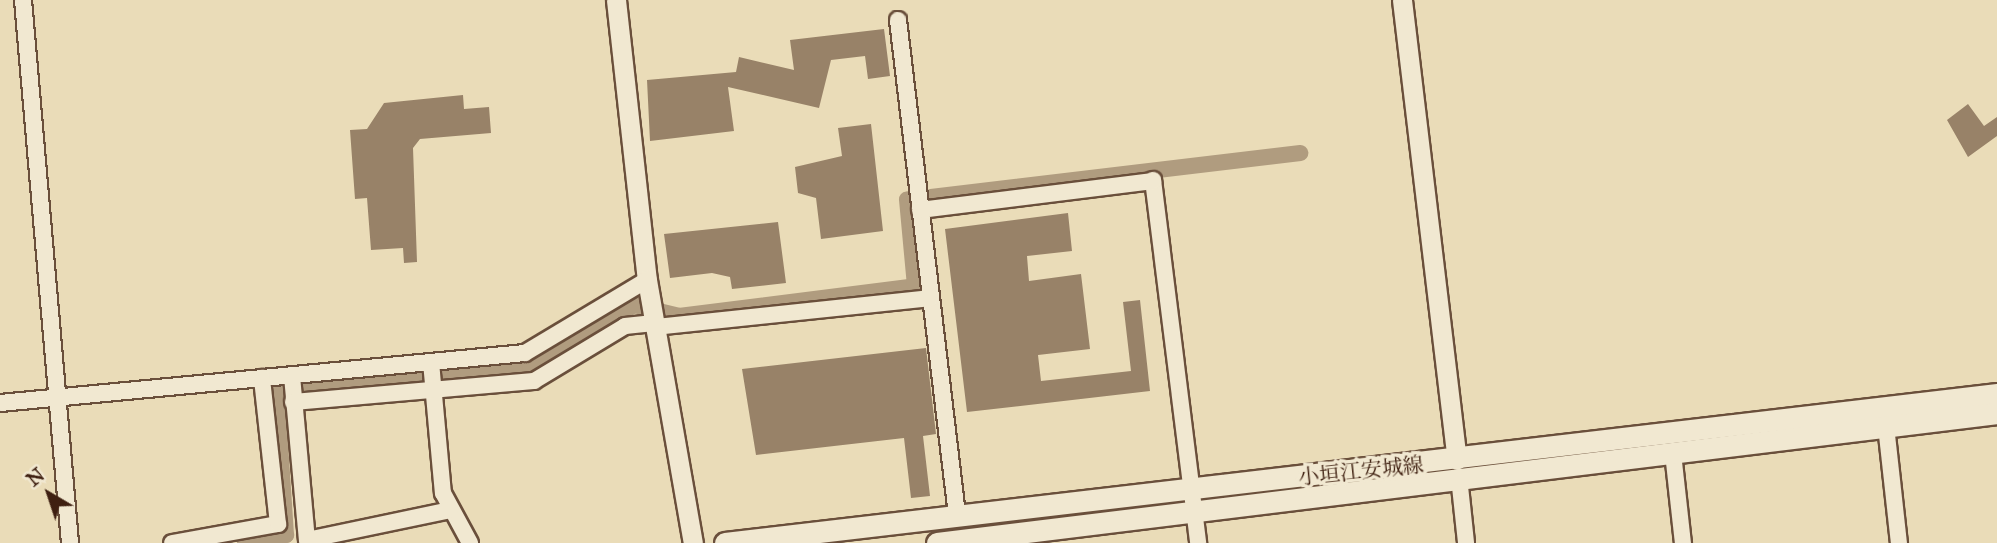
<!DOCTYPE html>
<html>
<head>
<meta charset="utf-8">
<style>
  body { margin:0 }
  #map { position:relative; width:1997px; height:543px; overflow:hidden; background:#eadcb8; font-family:"IM FELL Great Primer","Noto Serif JP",serif }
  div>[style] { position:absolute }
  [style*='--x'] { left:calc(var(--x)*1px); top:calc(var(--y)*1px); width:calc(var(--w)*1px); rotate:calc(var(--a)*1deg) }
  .canal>* { height:16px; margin:-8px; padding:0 8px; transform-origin:8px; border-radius:8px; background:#b09c7f }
  .building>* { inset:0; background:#988268 }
  .roads { filter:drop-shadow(2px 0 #6a4f3b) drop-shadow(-2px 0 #6a4f3b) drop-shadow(0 2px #6a4f3b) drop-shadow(0 -2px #6a4f3b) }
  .minor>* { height:16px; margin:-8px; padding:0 8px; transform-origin:8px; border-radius:8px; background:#f1e8d1 }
  .tertiary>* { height:19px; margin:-9.5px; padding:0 9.5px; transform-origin:9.5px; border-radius:9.5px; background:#f1e8d1 }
  .secondary>* { height:21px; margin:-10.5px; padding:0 10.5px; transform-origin:10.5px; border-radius:10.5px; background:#f1e8d1 }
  span { translate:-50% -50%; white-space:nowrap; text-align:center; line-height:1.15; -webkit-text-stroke:7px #f1e8d1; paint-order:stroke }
  .street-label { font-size:21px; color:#3f2011 }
  .north { position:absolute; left:14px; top:459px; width:70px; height:70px; -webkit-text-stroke:5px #f1e8d1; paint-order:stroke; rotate:321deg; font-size:19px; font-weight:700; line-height:28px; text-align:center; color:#3f2011 }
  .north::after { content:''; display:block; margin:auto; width:24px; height:32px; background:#3f2011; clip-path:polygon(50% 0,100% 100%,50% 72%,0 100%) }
</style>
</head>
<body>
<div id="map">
  <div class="canal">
    <div style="--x:931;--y:197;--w:372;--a:-6.8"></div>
    <div style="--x:245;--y:543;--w:42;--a:-11"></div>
    <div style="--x:286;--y:535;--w:141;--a:-93.7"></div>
    <div style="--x:277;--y:394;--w:254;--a:-6.1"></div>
    <div style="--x:530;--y:367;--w:121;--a:-30.8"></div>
    <div style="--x:634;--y:305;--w:46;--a:13.7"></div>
    <div style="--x:679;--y:316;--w:238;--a:-7.2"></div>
    <div style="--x:915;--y:286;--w:87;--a:-95.3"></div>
  </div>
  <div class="building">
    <div style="clip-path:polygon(884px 29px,890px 76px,868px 79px,865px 56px,831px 60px,819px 108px,728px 87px,734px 131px,650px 141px,647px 80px,736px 72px,739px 57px,794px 70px,790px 40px)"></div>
    <div style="clip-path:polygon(463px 95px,464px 109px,489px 107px,491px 133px,420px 139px,413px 148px,417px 262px,404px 263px,403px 248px,371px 250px,367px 198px,355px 199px,350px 130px,367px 129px,384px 103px)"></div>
    <div style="clip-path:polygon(1968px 104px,1984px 126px,1997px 117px,1997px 136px,1968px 157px,1947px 120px)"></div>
    <div style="clip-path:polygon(871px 124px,883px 231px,821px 239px,816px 198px,798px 193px,795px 167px,842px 156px,838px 128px)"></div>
    <div style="clip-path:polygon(1068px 213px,1072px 251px,1027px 256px,1029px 281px,1081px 274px,1090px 349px,1038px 355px,1041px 381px,1131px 371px,1123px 302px,1140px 300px,1150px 391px,967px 412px,945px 229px)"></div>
    <div style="clip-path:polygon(778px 222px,786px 283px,732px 289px,730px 277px,712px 273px,670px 278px,664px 234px)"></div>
    <div style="clip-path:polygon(926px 348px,936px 434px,923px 436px,930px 496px,911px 498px,904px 438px,756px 455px,742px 369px)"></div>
  </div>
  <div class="roads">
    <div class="minor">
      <div style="--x:23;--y:0;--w:545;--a:85.05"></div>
      <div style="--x:898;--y:20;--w:498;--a:83.2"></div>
      <div style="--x:1153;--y:180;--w:366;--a:82.9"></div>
      <div style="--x:920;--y:210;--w:235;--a:-7.1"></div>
      <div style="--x:655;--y:327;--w:277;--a:-6"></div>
      <div style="--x:431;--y:362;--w:132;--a:84.8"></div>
      <div style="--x:443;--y:493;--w:57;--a:61.6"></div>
      <div style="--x:292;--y:376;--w:165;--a:84.8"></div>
      <div style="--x:307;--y:540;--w:146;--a:-11.8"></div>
      <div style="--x:293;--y:402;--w:242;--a:-5"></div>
      <div style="--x:534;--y:381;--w:106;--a:-31.1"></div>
      <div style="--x:625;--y:326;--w:29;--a:-6"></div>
      <div style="--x:0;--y:403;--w:527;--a:-5.44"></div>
      <div style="--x:525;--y:353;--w:142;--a:-30.9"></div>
      <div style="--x:1886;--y:426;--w:118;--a:83.7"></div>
      <div style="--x:1673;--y:453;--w:91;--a:83.7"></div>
      <div style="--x:1459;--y:477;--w:66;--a:83.9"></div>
      <div style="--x:172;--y:543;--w:108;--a:-10.2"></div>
      <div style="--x:278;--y:524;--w:147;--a:-96.3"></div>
    </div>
    <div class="tertiary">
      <div style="--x:616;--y:0;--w:282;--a:83.7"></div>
      <div style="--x:647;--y:280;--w:267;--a:80.1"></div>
      <div style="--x:1402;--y:0;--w:463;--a:83.2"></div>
    </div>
    <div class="secondary">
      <div style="--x:725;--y:543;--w:1281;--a:-6.68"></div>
      <div style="--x:937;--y:543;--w:1068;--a:-6.99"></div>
    </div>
  </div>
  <div class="street-label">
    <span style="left:1361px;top:471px;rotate:-6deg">小垣江安城線</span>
  </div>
  <div class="north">N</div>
</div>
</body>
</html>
